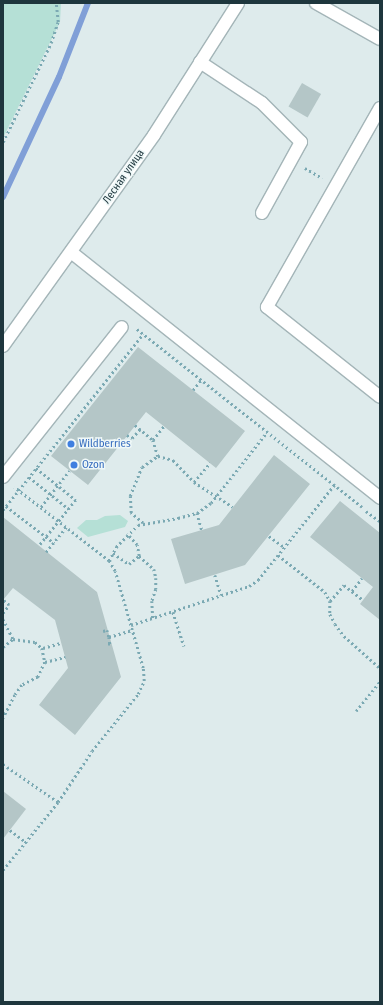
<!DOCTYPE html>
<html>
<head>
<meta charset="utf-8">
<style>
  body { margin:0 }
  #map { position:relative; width:383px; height:1005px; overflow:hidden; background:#deebec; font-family:"Fira Sans Condensed",sans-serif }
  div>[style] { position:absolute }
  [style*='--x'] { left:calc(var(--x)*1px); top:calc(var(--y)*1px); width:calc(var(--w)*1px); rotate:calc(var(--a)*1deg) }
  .green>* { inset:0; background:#b5e0d6 }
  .stream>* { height:6px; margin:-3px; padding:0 3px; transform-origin:3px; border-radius:3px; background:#809fd7 }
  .building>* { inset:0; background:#b4c6c7; transform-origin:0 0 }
  .path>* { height:2.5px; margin-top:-1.25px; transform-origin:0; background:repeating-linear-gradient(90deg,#7ba9b3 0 2px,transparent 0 5px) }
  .roads { filter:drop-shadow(1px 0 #a4b5b8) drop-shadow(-1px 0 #a4b5b8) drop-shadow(0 1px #a4b5b8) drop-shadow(0 -1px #a4b5b8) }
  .lane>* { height:12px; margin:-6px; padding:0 6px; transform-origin:6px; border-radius:6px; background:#fff }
  .street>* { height:12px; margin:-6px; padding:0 6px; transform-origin:6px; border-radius:6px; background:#fff }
  .dots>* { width:11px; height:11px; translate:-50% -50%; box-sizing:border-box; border:2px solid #eff8f8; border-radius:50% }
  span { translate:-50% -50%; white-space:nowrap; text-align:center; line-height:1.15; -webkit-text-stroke:3px #eff8f8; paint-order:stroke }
  .street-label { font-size:11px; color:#1e363d }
  .shop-label { font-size:11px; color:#366cbe }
  .left { translate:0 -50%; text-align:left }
  .frame { position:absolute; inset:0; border:4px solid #1e363d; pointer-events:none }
</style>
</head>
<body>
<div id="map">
  <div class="green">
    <div style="clip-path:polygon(3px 3px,61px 3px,60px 22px,3px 138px)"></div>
    <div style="clip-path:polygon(120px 515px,128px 521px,125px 527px,88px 537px,77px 528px,86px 520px,97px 520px,105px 516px)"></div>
  </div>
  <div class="stream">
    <div style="--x:3;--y:197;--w:132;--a:-65"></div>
    <div style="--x:59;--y:77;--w:79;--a:-68.6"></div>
  </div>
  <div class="building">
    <div style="left:302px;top:83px;width:22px;height:27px;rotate:30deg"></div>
    <div style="clip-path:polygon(138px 347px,245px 431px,216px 468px,146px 412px,88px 485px,51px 456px)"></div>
    <div style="clip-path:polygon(274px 455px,310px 484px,245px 565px,185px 584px,171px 539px,219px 525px)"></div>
    <div style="clip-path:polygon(340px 501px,380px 533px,380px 620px,360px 604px,373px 587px,310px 537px)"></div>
    <div style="clip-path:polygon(3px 517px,97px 592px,121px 677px,75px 735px,39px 705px,68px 668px,55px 620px,13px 588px,3px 600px)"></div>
    <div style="clip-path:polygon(3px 791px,26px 809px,3px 839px)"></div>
  </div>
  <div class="path">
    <div style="--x:3;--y:142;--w:110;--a:-64.1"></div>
    <div style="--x:51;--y:43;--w:22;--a:-72"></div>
    <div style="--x:58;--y:22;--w:19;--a:-96"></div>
    <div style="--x:305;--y:168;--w:20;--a:30"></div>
    <div style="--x:137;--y:329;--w:287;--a:38.3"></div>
    <div style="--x:193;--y:390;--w:13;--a:-51"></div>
    <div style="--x:135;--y:425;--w:23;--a:40"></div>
    <div style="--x:153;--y:440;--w:17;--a:73"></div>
    <div style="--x:127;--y:435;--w:6;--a:31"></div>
    <div style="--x:132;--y:438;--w:12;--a:-48"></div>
    <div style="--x:153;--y:440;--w:18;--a:-52"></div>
    <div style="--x:36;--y:468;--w:51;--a:38.7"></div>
    <div style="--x:76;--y:500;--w:59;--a:128.8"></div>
    <div style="--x:29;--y:477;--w:51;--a:38.7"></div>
    <div style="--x:194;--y:482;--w:25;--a:-50"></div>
    <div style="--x:6;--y:506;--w:61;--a:37.6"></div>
    <div style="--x:41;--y:507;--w:46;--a:-52.1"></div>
    <div style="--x:3;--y:510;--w:225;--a:-51.5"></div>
    <div style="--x:366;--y:511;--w:17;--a:36"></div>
    <div style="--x:197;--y:513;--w:18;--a:74"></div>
    <div style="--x:143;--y:523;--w:16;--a:-140"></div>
    <div style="--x:131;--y:513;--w:17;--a:-93"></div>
    <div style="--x:130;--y:496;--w:31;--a:-68"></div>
    <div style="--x:142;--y:467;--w:19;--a:-35"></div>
    <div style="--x:158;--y:456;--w:16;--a:15"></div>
    <div style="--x:173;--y:460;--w:30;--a:46"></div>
    <div style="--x:194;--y:482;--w:46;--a:32.7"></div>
    <div style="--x:269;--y:536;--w:19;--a:36"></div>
    <div style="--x:46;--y:552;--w:32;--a:-51"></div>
    <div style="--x:113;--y:553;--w:19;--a:35"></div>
    <div style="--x:129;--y:564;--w:13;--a:-39"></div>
    <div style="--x:139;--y:556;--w:11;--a:-100"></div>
    <div style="--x:137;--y:545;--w:15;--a:-132"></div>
    <div style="--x:278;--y:555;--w:60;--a:38.2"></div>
    <div style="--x:325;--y:592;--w:10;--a:61"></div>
    <div style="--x:330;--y:601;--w:13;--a:90"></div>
    <div style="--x:330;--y:614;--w:11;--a:63"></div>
    <div style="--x:335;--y:624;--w:15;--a:53"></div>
    <div style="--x:344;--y:636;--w:48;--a:41.6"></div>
    <div style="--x:139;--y:556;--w:20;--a:41"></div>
    <div style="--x:154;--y:569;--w:9;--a:77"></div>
    <div style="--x:156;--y:578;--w:11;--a:90"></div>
    <div style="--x:156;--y:589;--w:13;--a:108"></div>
    <div style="--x:152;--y:601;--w:17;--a:87"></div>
    <div style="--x:109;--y:561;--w:16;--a:-63"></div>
    <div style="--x:116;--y:547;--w:31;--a:-45"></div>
    <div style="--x:138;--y:525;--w:41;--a:-9.9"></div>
    <div style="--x:178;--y:518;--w:20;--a:-15"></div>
    <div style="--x:197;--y:513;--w:17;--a:-36"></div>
    <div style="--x:211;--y:503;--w:90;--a:-51.7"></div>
    <div style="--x:215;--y:575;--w:21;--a:73"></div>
    <div style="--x:352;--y:591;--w:16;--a:-52"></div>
    <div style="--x:330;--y:601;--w:21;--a:-49"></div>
    <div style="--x:344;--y:585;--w:24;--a:38"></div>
    <div style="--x:173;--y:612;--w:36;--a:72"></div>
    <div style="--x:3;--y:613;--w:10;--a:-53"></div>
    <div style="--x:9;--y:605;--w:8;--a:-140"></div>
    <div style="--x:3;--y:619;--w:22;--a:63"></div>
    <div style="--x:131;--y:625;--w:124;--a:-18.3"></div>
    <div style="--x:249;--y:586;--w:11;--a:-34"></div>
    <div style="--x:258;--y:580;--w:122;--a:-51.3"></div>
    <div style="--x:103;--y:631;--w:4;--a:-14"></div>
    <div style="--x:107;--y:630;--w:7;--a:74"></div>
    <div style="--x:109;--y:637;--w:7;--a:82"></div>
    <div style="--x:110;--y:644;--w:3;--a:180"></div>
    <div style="--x:109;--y:637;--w:24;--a:-17"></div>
    <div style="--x:3;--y:647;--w:13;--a:-39"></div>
    <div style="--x:13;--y:639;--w:22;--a:8"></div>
    <div style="--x:35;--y:642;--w:9;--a:41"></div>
    <div style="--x:42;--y:648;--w:14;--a:78"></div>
    <div style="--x:45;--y:662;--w:17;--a:115"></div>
    <div style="--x:38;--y:677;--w:18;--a:153"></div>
    <div style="--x:22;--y:685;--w:12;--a:125"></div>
    <div style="--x:15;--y:695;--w:27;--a:117"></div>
    <div style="--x:43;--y:648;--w:19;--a:-16"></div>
    <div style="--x:45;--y:662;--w:21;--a:-14"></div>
    <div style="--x:356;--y:711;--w:38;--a:-51"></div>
    <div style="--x:3;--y:764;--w:67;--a:34.6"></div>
    <div style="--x:10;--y:830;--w:21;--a:37"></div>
    <div style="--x:3;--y:870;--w:87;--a:-51"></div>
    <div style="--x:58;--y:802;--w:61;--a:-56.3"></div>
    <div style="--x:92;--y:751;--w:73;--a:-51.1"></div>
    <div style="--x:138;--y:694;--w:14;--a:-65"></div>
    <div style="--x:144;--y:681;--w:13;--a:-94"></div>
    <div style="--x:143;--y:668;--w:40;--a:-106"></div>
    <div style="--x:132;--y:630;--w:61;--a:-106.1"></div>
    <div style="--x:115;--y:571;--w:12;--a:-121"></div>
    <div style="--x:109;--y:561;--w:120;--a:-142.1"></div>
  </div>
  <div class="roads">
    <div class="lane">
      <div style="--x:200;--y:62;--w:74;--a:33.5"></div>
      <div style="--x:262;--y:103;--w:55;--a:45"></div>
      <div style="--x:301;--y:142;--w:81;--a:118.8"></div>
      <div style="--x:380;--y:108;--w:229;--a:119.6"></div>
      <div style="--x:267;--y:307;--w:144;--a:38.5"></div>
      <div style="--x:71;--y:252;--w:395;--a:38.5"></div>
      <div style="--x:3;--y:477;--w:191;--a:-51.6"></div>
    </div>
    <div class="street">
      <div style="--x:316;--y:3;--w:73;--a:29.4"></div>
      <div style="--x:3;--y:346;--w:259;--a:-54.4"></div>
      <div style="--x:154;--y:135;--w:156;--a:-57.5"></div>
    </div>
  </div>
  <div class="dots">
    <div style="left:71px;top:444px;background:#3f7fe0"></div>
    <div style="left:74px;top:465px;background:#3f7fe0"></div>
  </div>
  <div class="street-label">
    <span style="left:124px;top:177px;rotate:-55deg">Лесная улица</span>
  </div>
  <div class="shop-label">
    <span class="left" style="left:79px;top:444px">Wildberries</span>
    <span class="left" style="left:82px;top:465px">Ozon</span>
  </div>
  <div class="frame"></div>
</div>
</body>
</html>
